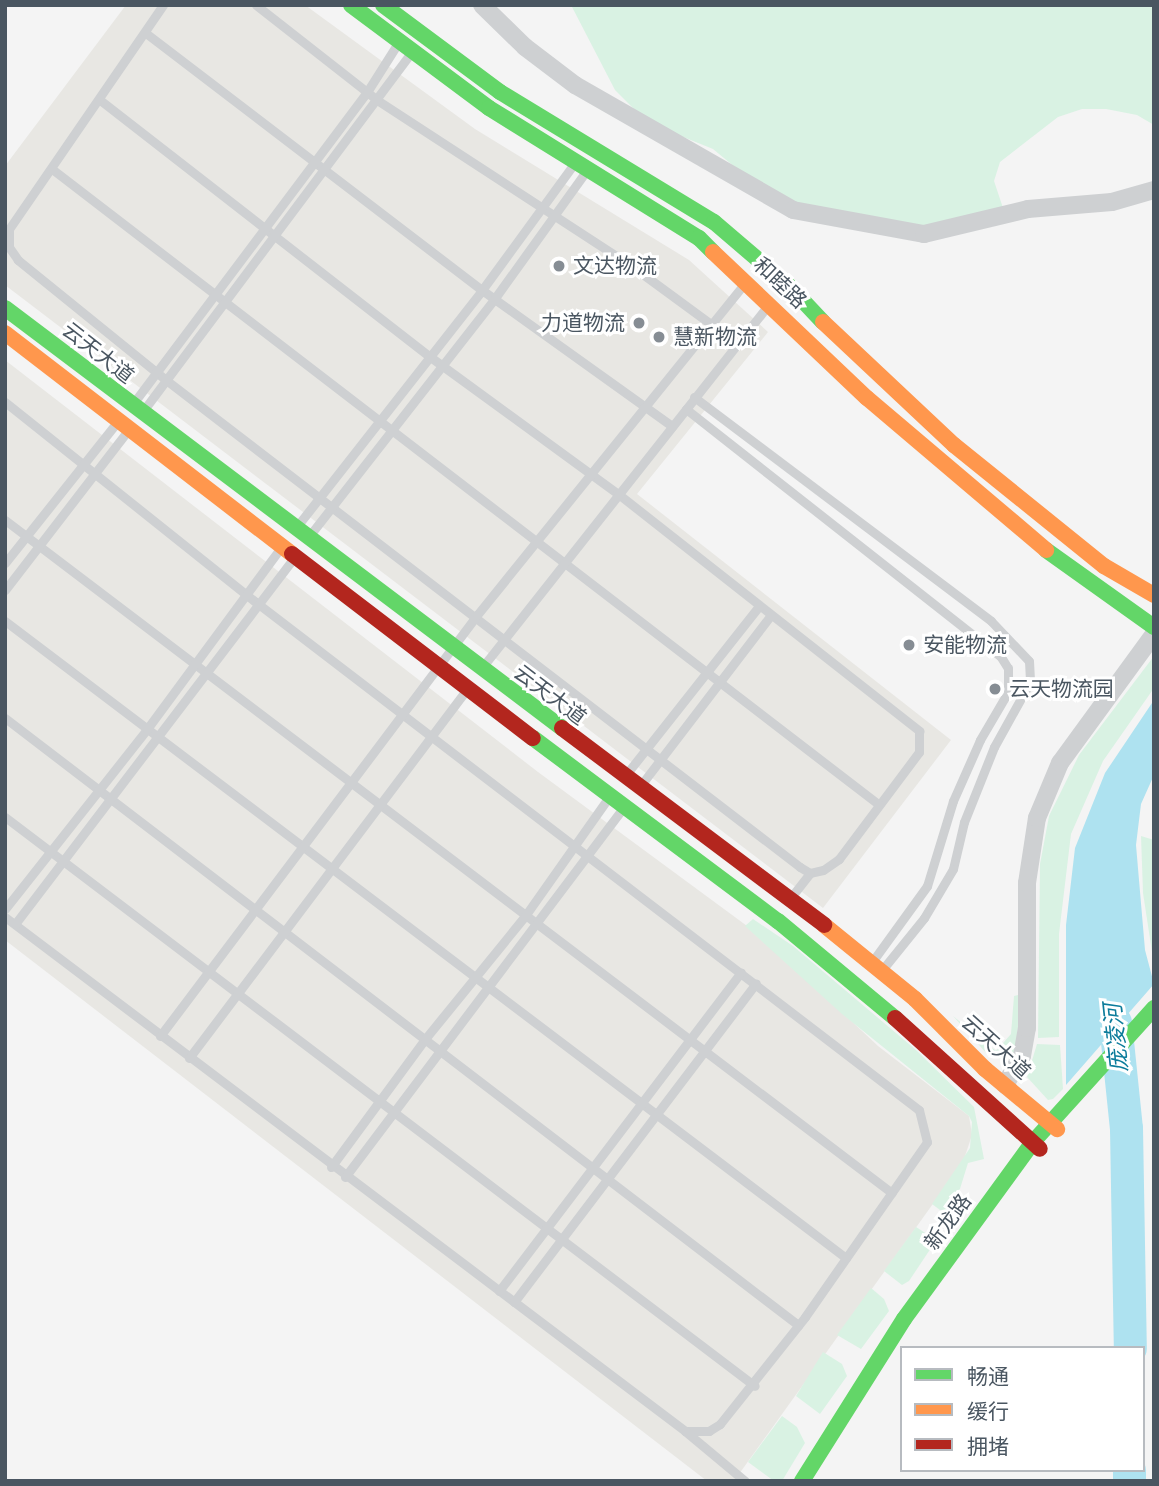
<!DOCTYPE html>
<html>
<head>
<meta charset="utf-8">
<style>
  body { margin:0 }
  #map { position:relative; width:1159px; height:1486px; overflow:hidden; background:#f4f4f4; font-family:Roboto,"Noto Sans SC",sans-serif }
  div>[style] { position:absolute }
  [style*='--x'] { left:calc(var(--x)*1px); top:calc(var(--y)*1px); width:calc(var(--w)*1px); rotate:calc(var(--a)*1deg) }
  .commercial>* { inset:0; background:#e8e7e3 }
  .green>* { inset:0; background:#d9f2e3 }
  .water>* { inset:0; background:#aee2f0 }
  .river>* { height:33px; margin:-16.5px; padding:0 16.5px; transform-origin:16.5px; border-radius:16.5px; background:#aee2f0 }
  .lane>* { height:9px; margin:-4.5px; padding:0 4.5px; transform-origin:4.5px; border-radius:4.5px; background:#ced0d2 }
  .street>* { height:18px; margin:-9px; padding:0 9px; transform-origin:9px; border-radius:9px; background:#ced0d2 }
  .fast>* { height:16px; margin:-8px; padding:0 8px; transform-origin:8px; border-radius:8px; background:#63d668 }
  .slow>* { height:16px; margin:-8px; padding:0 8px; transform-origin:8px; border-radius:8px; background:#ff974d }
  .jam>* { height:16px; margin:-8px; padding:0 8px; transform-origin:8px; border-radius:8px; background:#b3261e }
  .dots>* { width:19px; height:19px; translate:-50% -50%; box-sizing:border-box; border:4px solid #fff; border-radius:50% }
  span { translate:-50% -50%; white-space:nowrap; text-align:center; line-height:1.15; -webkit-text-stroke:6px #fff; paint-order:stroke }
  .poi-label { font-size:21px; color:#4a5661 }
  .left { translate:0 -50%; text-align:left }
  .right { translate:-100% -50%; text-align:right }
  .street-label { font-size:21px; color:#4a5661 }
  .water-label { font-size:23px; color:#0c7c9b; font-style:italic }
  .frame { position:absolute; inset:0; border:7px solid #4a5661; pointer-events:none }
  .legend { position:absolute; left:900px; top:1346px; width:245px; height:126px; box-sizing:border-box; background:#fff; border:2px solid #b7bbc0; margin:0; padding:9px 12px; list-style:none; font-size:21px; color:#4a5661 }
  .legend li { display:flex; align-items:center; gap:14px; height:35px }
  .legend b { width:35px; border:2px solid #b7bbc0 }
</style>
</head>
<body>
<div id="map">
  <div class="commercial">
    <div style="clip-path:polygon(126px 5px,305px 5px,475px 129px,689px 260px,768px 332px,637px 494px,951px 740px,823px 908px,5px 285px,5px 166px)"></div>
    <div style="clip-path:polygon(5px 360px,538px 772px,762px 937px,878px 1046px,969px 1116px,972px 1135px,963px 1162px,734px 1481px,707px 1481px,5px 940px)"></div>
  </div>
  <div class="green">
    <div style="clip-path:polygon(571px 5px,1154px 5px,1154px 125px,1137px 115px,1106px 109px,1082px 109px,1058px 117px,1000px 162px,994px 181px,1004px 211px,917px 227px,799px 205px,736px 168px,713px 149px,656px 126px,635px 110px,615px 90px)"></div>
    <div style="clip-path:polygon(1154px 656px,1154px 688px,1103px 761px,1071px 834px,1059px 934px,1059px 1037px,1038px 1038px,1040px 864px,1049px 816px,1079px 755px)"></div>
    <div style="clip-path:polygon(1141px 836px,1154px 840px,1154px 965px,1143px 893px)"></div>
    <div style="clip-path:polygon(753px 919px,793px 946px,916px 1050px,974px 1107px,984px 1159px,968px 1163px,959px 1192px,964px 1196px,948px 1216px,932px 1204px,970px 1148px,972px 1122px,969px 1116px,842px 1014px,745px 926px)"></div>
    <div style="clip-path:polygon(1022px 994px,1015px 1053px,1005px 1060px,988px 1055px,953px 1016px,996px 1051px,1011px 1034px,1014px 996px)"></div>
    <div style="clip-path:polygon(1037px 1044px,1060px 1045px,1063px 1089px,1053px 1099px,1048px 1100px,1027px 1077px)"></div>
    <div style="clip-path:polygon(916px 1227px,930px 1236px,931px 1248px,909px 1281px,902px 1285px,884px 1271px)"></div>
    <div style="clip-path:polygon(871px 1288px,884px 1299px,889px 1311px,861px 1349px,837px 1335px)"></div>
    <div style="clip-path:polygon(823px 1352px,842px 1364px,847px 1376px,820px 1414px,796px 1396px)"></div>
    <div style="clip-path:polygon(782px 1416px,797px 1427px,805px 1443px,782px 1481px,774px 1481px,748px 1462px)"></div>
  </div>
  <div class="water">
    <div style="clip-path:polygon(1154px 700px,1154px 775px,1141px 804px,1136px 845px,1145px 950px,1154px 984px,1066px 1085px,1066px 925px,1075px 848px,1105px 773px)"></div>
  </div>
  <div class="river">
    <div style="--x:1115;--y:1022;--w:107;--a:84.1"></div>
    <div style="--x:1126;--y:1128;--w:220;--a:89"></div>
    <div style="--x:1129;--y:1470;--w:11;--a:90"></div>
  </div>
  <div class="lane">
    <div style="--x:256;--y:5;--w:154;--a:38.1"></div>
    <div style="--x:377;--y:100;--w:301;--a:33.1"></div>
    <div style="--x:629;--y:264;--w:135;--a:36.3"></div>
    <div style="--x:147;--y:34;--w:422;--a:37.4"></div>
    <div style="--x:482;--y:290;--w:234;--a:35.6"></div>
    <div style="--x:100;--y:100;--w:417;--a:37.9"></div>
    <div style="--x:429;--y:356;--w:233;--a:36.1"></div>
    <div style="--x:617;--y:493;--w:385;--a:38.2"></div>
    <div style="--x:919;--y:731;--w:21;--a:90"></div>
    <div style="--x:919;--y:752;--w:134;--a:126.8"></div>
    <div style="--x:839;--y:859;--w:19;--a:145"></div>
    <div style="--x:823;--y:870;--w:13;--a:167"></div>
    <div style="--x:810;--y:873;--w:12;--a:-149"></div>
    <div style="--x:800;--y:867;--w:799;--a:-142.47"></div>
    <div style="--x:166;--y:380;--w:191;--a:-141"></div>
    <div style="--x:18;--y:260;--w:16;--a:-125"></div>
    <div style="--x:9;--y:247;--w:18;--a:-90"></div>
    <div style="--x:9;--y:229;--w:272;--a:-55.5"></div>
    <div style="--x:52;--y:169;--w:1042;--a:37.55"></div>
    <div style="--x:694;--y:397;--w:372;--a:37"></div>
    <div style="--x:991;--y:621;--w:55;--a:46.5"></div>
    <div style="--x:1029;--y:661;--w:21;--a:87"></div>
    <div style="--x:1030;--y:682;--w:74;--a:119"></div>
    <div style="--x:994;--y:747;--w:81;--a:111.8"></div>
    <div style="--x:964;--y:822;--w:48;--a:103.2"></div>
    <div style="--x:953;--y:869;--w:57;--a:120.6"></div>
    <div style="--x:924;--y:918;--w:67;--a:128.9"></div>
    <div style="--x:135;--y:401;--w:386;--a:-53.1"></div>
    <div style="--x:367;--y:92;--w:58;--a:-57.7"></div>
    <div style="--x:5;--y:402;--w:322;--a:38.6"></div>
    <div style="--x:257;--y:603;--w:834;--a:37.45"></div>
    <div style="--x:919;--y:1110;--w:33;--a:76"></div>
    <div style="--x:927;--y:1142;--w:213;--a:124.9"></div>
    <div style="--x:805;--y:1317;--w:137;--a:128.5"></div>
    <div style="--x:720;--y:1424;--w:13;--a:148"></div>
    <div style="--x:709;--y:1431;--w:24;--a:180"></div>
    <div style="--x:686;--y:409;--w:401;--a:38.2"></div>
    <div style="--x:1001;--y:657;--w:13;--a:58"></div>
    <div style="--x:1008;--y:668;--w:24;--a:90"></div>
    <div style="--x:1008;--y:692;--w:56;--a:120.3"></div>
    <div style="--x:980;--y:740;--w:67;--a:113.9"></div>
    <div style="--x:953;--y:801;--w:89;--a:107"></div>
    <div style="--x:927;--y:886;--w:94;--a:125.9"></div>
    <div style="--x:143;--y:411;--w:449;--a:-53.2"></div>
    <div style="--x:5;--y:520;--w:1113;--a:37.19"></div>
    <div style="--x:298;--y:525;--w:298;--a:-51.9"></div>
    <div style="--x:482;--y:290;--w:156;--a:-53.9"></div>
    <div style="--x:310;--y:535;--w:301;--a:-52"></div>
    <div style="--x:495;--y:298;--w:158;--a:-54.3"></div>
    <div style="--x:5;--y:563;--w:180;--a:-51.5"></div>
    <div style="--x:5;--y:590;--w:202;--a:-52.4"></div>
    <div style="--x:5;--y:621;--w:1055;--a:37.14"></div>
    <div style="--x:484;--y:665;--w:459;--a:-51.7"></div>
    <div style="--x:5;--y:718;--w:999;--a:37.43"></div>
    <div style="--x:628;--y:772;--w:211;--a:-51.7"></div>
    <div style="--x:641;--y:785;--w:214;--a:-52.6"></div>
    <div style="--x:5;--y:817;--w:941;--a:37.19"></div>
    <div style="--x:792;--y:896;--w:29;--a:-52"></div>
    <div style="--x:5;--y:909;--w:229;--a:-51.7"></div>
    <div style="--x:147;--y:729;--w:222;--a:-53.6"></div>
    <div style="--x:5;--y:917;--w:852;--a:37.08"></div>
    <div style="--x:685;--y:1431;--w:78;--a:39.8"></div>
    <div style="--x:15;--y:924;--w:460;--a:-52.7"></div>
    <div style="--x:160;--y:1036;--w:527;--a:-53.02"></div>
    <div style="--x:477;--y:615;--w:425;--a:-51.1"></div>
    <div style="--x:189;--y:1058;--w:461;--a:-53"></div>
    <div style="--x:331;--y:1167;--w:159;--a:-53.7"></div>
    <div style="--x:425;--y:1039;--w:159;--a:-50.9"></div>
    <div style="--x:525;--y:916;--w:146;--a:-54.8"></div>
    <div style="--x:345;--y:1177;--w:461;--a:-53"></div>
    <div style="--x:499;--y:1291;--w:400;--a:-52.8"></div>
    <div style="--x:514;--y:1302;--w:400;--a:-52.8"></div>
  </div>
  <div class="street">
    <div style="--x:482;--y:5;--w:60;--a:44.3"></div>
    <div style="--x:525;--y:47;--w:63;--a:37.2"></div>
    <div style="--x:575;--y:85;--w:251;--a:29.8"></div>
    <div style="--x:793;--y:210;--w:133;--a:10.4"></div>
    <div style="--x:924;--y:234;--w:107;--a:-13.5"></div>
    <div style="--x:1028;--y:209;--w:84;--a:-4.8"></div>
    <div style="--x:1112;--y:202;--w:44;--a:-15.9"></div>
    <div style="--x:1005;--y:1085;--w:34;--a:-60"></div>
    <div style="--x:1022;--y:1056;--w:28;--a:-80"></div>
    <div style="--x:1027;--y:1028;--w:145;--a:-90"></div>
    <div style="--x:1027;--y:883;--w:66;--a:-81.3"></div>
    <div style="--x:1037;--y:818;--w:60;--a:-67.3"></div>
    <div style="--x:1060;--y:763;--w:160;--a:-53.9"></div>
  </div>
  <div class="fast">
    <div style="--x:351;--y:5;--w:172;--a:36.7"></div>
    <div style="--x:489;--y:108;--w:247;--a:31.8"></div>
    <div style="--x:699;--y:238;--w:20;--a:45"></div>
    <div style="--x:383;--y:5;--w:146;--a:36.6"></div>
    <div style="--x:500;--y:92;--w:250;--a:31.3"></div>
    <div style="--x:714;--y:222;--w:100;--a:40.5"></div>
    <div style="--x:790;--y:287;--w:48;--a:46.7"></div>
    <div style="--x:5;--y:308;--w:698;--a:37.02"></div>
    <div style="--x:1046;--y:550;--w:133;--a:35.5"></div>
    <div style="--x:533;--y:738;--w:306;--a:36.8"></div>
    <div style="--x:778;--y:921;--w:152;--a:39.7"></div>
    <div style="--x:802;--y:1481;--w:191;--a:-57.8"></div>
    <div style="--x:904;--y:1319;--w:219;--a:-53.9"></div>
    <div style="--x:1033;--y:1142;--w:181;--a:-47.9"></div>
  </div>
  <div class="slow">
    <div style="--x:713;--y:252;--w:212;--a:43.5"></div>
    <div style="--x:867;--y:398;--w:235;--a:40.3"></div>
    <div style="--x:823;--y:322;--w:180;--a:43.2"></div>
    <div style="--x:954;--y:445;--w:193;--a:38.9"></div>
    <div style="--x:1104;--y:566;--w:58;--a:30.1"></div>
    <div style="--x:5;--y:333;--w:362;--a:37.6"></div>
    <div style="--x:824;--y:925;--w:117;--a:39.1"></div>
    <div style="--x:915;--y:999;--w:99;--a:45"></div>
    <div style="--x:985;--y:1069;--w:94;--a:39.8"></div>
  </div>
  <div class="jam">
    <div style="--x:292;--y:554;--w:303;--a:37.4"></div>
    <div style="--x:562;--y:728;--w:328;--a:36.9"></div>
    <div style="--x:895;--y:1018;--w:195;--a:42.1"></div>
  </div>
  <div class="dots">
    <div style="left:559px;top:266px;background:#868d94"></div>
    <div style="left:639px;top:323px;background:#868d94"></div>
    <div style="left:659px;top:337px;background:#868d94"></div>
    <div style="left:909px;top:645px;background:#868d94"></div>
    <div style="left:995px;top:689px;background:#868d94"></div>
  </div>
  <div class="poi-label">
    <span class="left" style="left:573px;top:266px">文达物流</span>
    <span class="right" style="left:625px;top:323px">力道物流</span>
    <span class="left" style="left:673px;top:337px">慧新物流</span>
    <span class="left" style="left:923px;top:645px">安能物流</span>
    <span class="left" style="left:1009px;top:689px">云天物流园</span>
  </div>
  <div class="street-label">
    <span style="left:780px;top:283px;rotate:43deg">和睦路</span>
    <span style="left:98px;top:353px;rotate:38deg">云天大道</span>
    <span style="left:550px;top:695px;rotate:37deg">云天大道</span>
    <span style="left:996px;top:1047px;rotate:42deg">云天大道</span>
    <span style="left:948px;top:1222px;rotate:-54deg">新龙路</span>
  </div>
  <div class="water-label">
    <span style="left:1117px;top:1038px;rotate:-96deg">庞凌河</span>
  </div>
  <div class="frame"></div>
  <ul class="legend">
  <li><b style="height:9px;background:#63d668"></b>畅通</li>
  <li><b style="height:9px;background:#ff974d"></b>缓行</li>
  <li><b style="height:9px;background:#b3261e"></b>拥堵</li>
  </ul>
</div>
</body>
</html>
